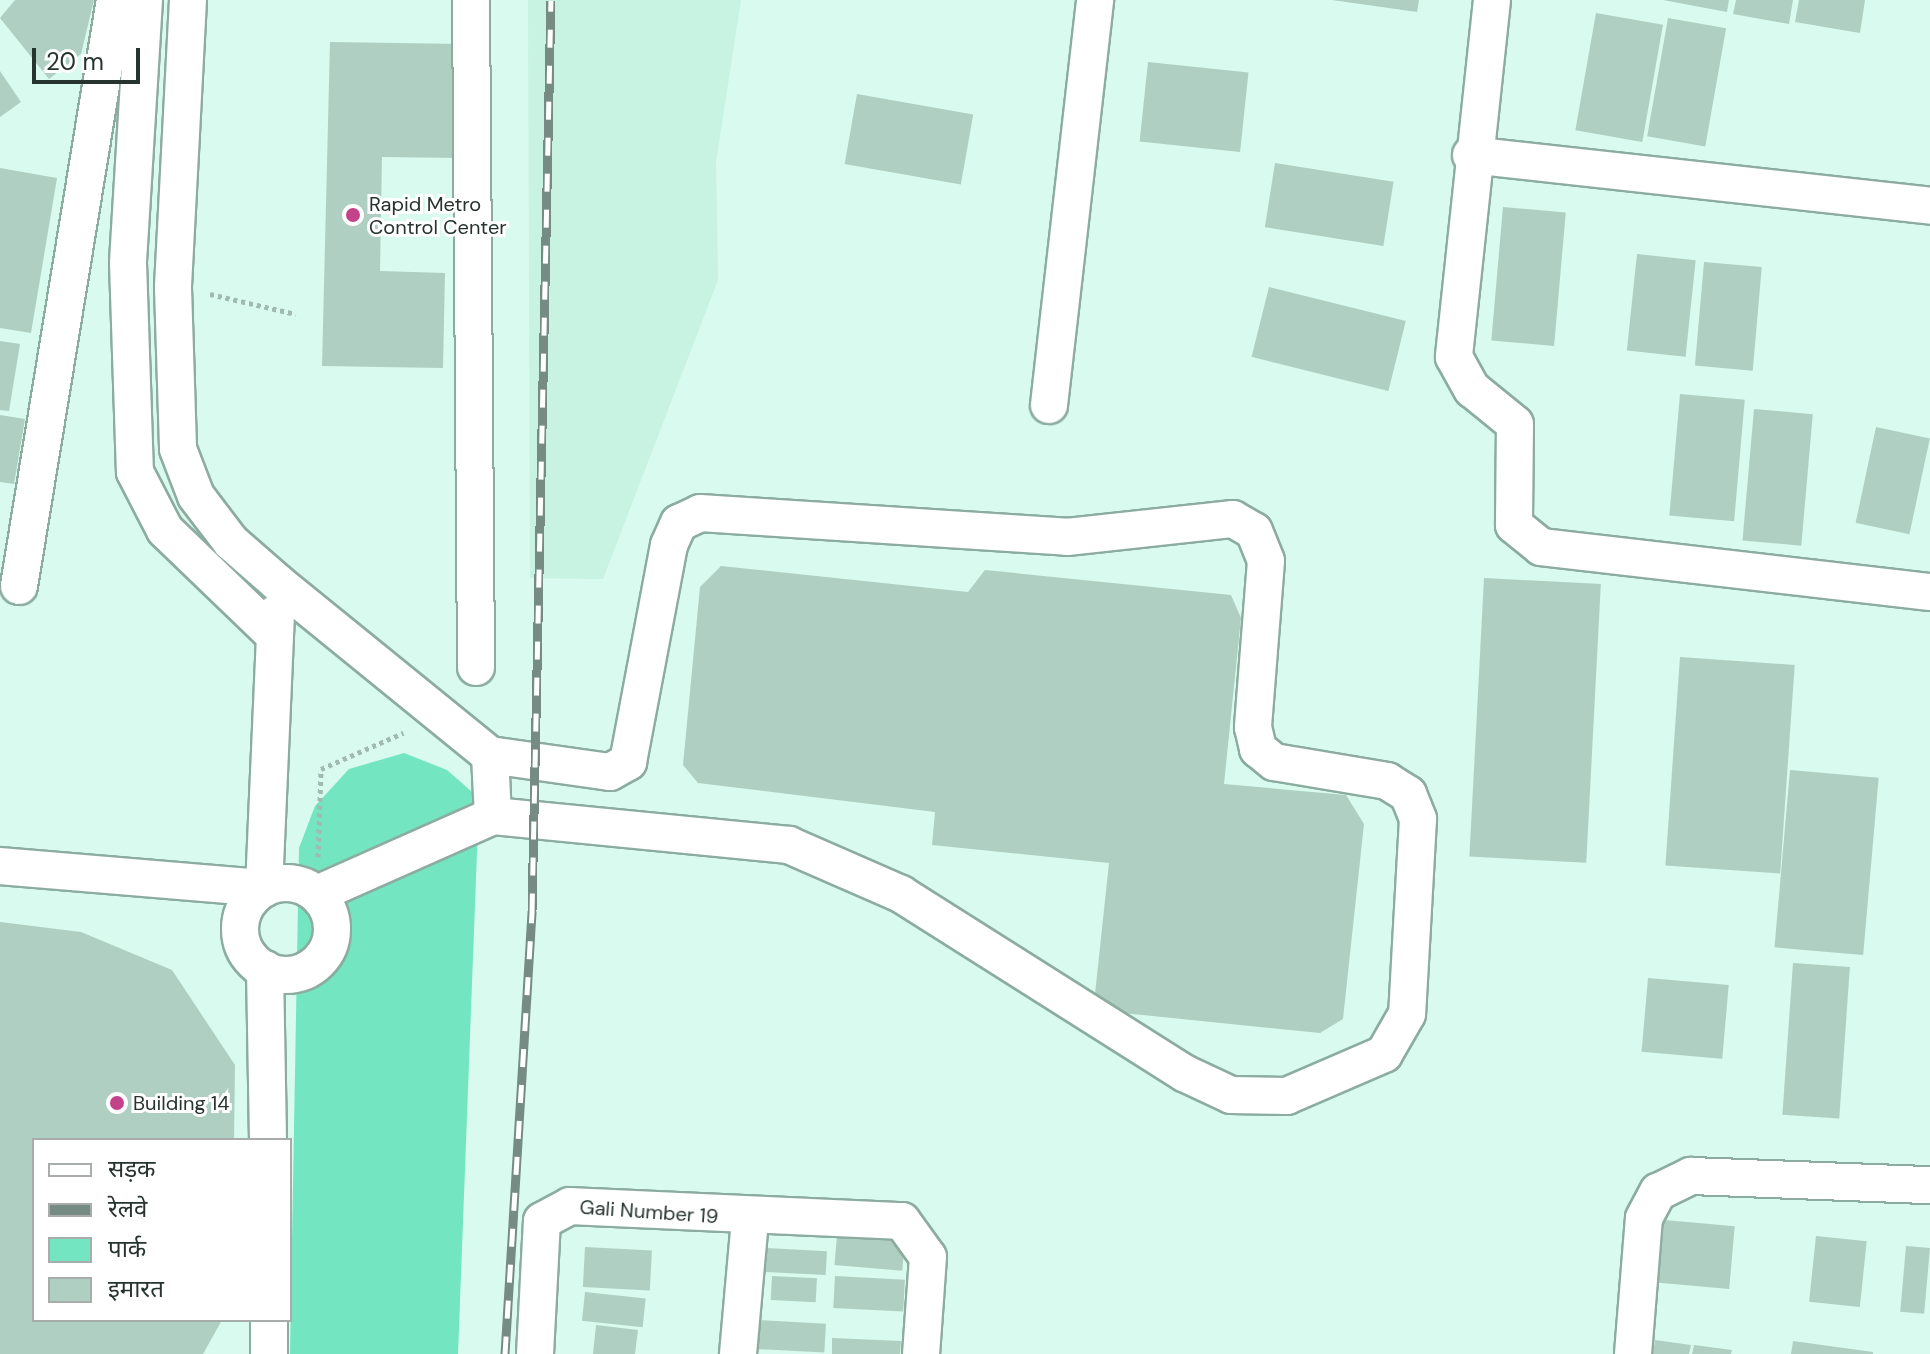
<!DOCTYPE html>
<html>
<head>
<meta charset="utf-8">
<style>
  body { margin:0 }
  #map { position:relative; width:1930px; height:1354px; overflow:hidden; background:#d9faee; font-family:"DM Sans","Noto Sans Devanagari",sans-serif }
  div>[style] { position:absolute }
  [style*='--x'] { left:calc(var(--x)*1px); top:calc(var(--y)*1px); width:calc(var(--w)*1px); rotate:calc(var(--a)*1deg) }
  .built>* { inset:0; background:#c8f2e2 }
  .green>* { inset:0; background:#73e5c1 }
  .building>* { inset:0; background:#aecfc2; transform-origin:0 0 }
  .path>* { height:5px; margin-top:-2.5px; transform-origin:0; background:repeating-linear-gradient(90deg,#a0bab0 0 4px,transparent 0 8px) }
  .roads { filter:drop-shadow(2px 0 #8daca0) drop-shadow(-2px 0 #8daca0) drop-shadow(0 2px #8daca0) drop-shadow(0 -2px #8daca0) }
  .minor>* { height:36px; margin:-18px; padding:0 18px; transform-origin:18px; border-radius:18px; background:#fff }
  .minor>.ring { margin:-18px; padding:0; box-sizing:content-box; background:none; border:36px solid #fff; border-radius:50% }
  .rail>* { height:9px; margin-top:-4.5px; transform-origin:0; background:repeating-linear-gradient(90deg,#fff 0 18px,#758b83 0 36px); box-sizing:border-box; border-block:2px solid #758b83 }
  .dots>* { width:22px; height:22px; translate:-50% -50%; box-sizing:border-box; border:4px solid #fff; border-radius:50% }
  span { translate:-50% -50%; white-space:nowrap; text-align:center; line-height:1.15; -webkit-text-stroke:6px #fff; paint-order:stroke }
  .poi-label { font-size:20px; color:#26332e }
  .left { translate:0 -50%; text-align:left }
  .street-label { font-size:20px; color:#26332e }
  .legend { position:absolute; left:32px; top:1138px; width:260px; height:184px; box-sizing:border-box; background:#fff; border:2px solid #a8adab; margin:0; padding:10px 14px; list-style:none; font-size:24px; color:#26332e }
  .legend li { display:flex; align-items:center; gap:16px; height:40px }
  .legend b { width:40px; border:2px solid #a8adab }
  .scale { position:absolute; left:32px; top:48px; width:108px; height:36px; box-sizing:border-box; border:4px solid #26332e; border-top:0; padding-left:10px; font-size:24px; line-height:28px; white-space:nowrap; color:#26332e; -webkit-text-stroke:6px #fff; paint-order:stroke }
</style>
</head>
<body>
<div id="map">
  <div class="built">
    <div style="clip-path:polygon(528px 0,741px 0,716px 162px,718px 280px,603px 579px,530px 578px)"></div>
  </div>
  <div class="green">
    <div style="clip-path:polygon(404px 753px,447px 770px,479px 798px,458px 1354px,290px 1354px,299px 848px,315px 806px,349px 769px)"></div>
  </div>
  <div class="building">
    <div style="clip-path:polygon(15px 0,94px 0,81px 54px,49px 79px,0 18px)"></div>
    <div style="clip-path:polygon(1332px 0,1419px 0,1417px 12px)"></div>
    <div style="clip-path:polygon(1663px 0,1729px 0,1727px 12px)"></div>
    <div style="clip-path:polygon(1736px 0,1793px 0,1789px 24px,1733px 14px)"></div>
    <div style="clip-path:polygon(1799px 0,1865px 0,1860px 33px,1795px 22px)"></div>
    <div style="left:1596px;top:13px;width:68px;height:119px;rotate:10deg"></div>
    <div style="left:1668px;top:18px;width:59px;height:120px;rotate:10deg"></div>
    <div style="clip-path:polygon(330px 42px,463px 44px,460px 158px,382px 157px,380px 271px,445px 273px,443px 368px,322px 366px)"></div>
    <div style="left:1148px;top:62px;width:101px;height:80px;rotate:6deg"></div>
    <div style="clip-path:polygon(0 71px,21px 102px,0 117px)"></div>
    <div style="left:857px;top:94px;width:118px;height:71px;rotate:10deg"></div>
    <div style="left:1275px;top:163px;width:120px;height:65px;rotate:9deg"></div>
    <div style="clip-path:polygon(0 168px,57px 178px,31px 333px,0 328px)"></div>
    <div style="left:1503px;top:207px;width:63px;height:134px;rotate:5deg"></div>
    <div style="left:1637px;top:254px;width:59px;height:97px;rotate:6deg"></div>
    <div style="left:1704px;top:262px;width:58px;height:104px;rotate:5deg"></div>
    <div style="left:1269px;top:287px;width:141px;height:72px;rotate:14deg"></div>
    <div style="clip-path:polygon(0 341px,20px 344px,9px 411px,0 410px)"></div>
    <div style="left:1680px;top:394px;width:65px;height:122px;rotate:5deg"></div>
    <div style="left:1754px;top:409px;width:59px;height:132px;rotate:5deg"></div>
    <div style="clip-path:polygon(0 415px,25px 419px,14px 484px,0 482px)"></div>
    <div style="left:1876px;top:427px;width:55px;height:98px;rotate:12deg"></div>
    <div style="clip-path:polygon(721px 566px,968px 592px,985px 570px,1231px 595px,1241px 618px,1224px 784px,1346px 795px,1364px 824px,1343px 1019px,1320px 1033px,1113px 1012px,1095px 994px,1109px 863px,932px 845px,935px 812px,698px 783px,683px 765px,700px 587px)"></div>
    <div style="left:1484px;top:578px;width:117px;height:279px;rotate:3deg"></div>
    <div style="left:1680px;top:657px;width:115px;height:209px;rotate:4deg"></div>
    <div style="left:1790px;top:770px;width:89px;height:178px;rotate:5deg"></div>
    <div style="clip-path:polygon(0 922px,81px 932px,172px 970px,235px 1065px,234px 1140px,34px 1140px,34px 1320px,222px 1320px,203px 1354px,0 1354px)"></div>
    <div style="left:1793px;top:963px;width:57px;height:152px;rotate:4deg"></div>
    <div style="left:1648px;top:978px;width:81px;height:74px;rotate:5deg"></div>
    <div style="left:1653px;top:1219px;width:82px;height:63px;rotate:5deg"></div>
    <div style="left:837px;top:1236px;width:68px;height:29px;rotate:5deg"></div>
    <div style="left:1816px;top:1236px;width:51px;height:66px;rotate:6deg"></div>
    <div style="left:1906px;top:1246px;width:24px;height:66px;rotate:5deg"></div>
    <div style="left:585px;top:1247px;width:67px;height:40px;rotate:3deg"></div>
    <div style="left:767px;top:1248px;width:60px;height:24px;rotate:3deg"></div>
    <div style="left:772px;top:1276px;width:45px;height:24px;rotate:3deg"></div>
    <div style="left:835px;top:1276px;width:70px;height:32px;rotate:3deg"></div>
    <div style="left:585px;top:1292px;width:61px;height:29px;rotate:6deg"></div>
    <div style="left:756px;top:1320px;width:70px;height:29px;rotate:3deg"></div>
    <div style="clip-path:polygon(596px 1325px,638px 1330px,635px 1354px,593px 1354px)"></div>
    <div style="clip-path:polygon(832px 1338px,901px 1341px,900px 1354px,832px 1354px)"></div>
    <div style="clip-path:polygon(1655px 1340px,1691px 1345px,1689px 1354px,1653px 1354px)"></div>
    <div style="clip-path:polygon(1793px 1341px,1873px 1352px,1873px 1354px,1791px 1354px)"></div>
    <div style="clip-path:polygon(1694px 1345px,1732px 1350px,1731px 1354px,1692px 1354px)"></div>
  </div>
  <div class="path">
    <div style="--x:210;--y:294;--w:88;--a:13.1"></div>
    <div style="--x:318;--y:857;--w:88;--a:-88"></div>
    <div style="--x:321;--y:769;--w:90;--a:-23.7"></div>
  </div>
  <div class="roads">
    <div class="minor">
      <div style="--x:144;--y:0;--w:263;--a:93.5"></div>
      <div style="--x:128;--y:263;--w:209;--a:88.1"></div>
      <div style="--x:135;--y:472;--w:65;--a:62.7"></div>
      <div style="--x:165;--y:530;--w:151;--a:43.9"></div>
      <div style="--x:188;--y:0;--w:288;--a:93"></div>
      <div style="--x:173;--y:288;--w:161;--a:88.2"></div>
      <div style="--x:178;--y:449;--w:50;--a:69"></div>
      <div style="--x:196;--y:496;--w:58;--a:52.7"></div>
      <div style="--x:231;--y:542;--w:62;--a:41.1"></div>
      <div style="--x:278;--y:583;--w:273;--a:39.1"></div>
      <div style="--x:490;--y:755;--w:121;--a:8.1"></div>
      <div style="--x:610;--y:772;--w:21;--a:-29"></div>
      <div style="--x:628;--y:762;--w:221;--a:-79.3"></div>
      <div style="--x:669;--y:545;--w:24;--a:-66"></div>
      <div style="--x:679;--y:523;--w:23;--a:-25"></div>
      <div style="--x:700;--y:513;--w:368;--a:3.7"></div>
      <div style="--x:1067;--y:537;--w:167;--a:-6.2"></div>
      <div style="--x:1233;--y:519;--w:24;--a:30"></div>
      <div style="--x:1254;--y:531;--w:32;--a:68"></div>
      <div style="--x:1266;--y:561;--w:167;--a:94.5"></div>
      <div style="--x:1253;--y:727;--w:23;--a:77"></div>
      <div style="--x:1258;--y:749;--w:21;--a:39"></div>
      <div style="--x:1274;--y:762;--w:115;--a:9.5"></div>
      <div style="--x:1387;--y:781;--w:25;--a:32"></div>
      <div style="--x:1408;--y:794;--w:27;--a:68"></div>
      <div style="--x:1418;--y:819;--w:195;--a:93.2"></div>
      <div style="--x:1407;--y:1014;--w:46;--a:119.9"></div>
      <div style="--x:1384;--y:1054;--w:106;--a:156.6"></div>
      <div style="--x:1287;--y:1096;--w:56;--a:-179"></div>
      <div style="--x:1231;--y:1095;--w:52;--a:-154.9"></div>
      <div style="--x:1184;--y:1073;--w:335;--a:-147.7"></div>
      <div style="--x:901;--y:894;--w:122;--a:-156.4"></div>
      <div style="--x:789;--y:845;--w:297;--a:-174.4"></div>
      <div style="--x:493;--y:816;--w:193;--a:156.1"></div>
      <div style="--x:471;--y:0;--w:667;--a:89.57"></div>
      <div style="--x:1492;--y:0;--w:359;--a:96.1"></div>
      <div style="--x:1454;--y:357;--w:37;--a:61"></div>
      <div style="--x:1472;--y:389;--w:55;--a:39.1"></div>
      <div style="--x:1515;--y:424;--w:101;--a:90.6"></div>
      <div style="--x:1514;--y:525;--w:35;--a:39"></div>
      <div style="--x:1541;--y:547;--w:392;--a:6.6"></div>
      <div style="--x:1471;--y:155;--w:462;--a:6.3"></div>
      <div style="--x:1049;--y:405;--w:408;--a:-83.5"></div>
      <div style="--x:19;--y:586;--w:594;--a:-80.7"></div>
      <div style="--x:490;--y:755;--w:61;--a:87.2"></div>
      <div style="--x:0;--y:866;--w:265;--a:4.8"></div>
      <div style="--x:264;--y:888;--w:275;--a:-87.5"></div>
      <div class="ring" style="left:240px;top:883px;width:56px;height:56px"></div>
      <div style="--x:265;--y:969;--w:171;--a:89"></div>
      <div style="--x:269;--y:1354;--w:34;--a:-90"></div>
      <div style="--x:535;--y:1354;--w:133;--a:-87"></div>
      <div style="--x:542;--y:1221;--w:32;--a:-28"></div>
      <div style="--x:570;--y:1206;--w:332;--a:2.6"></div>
      <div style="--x:902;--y:1221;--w:44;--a:54.2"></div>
      <div style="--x:928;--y:1257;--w:97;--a:94.1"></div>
      <div style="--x:738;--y:1354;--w:136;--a:-84.9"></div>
      <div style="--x:1633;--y:1354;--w:136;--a:-85.4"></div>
      <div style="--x:1644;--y:1218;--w:30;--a:-62"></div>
      <div style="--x:1658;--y:1192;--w:37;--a:-26"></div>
      <div style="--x:1691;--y:1176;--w:239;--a:2.2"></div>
    </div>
  </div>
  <div class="rail">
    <div style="--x:505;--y:1354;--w:444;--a:-86.5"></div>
    <div style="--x:532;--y:911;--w:911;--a:-88.81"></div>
  </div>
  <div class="dots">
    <div style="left:353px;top:215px;background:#c44289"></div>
    <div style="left:117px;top:1103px;background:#c44289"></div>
  </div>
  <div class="poi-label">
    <span class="left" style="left:369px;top:216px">Rapid Metro<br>Control Center</span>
    <span class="left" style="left:133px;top:1103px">Building 14</span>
  </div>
  <div class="street-label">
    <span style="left:649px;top:1212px;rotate:4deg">Gali Number 19</span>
  </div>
  <ul class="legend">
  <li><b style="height:10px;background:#fff"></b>सड़क</li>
  <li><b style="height:10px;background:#758b83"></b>रेलवे</li>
  <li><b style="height:22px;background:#73e5c1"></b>पार्क</li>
  <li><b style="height:22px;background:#aecfc2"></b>इमारत</li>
  </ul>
  <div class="scale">20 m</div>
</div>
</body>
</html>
